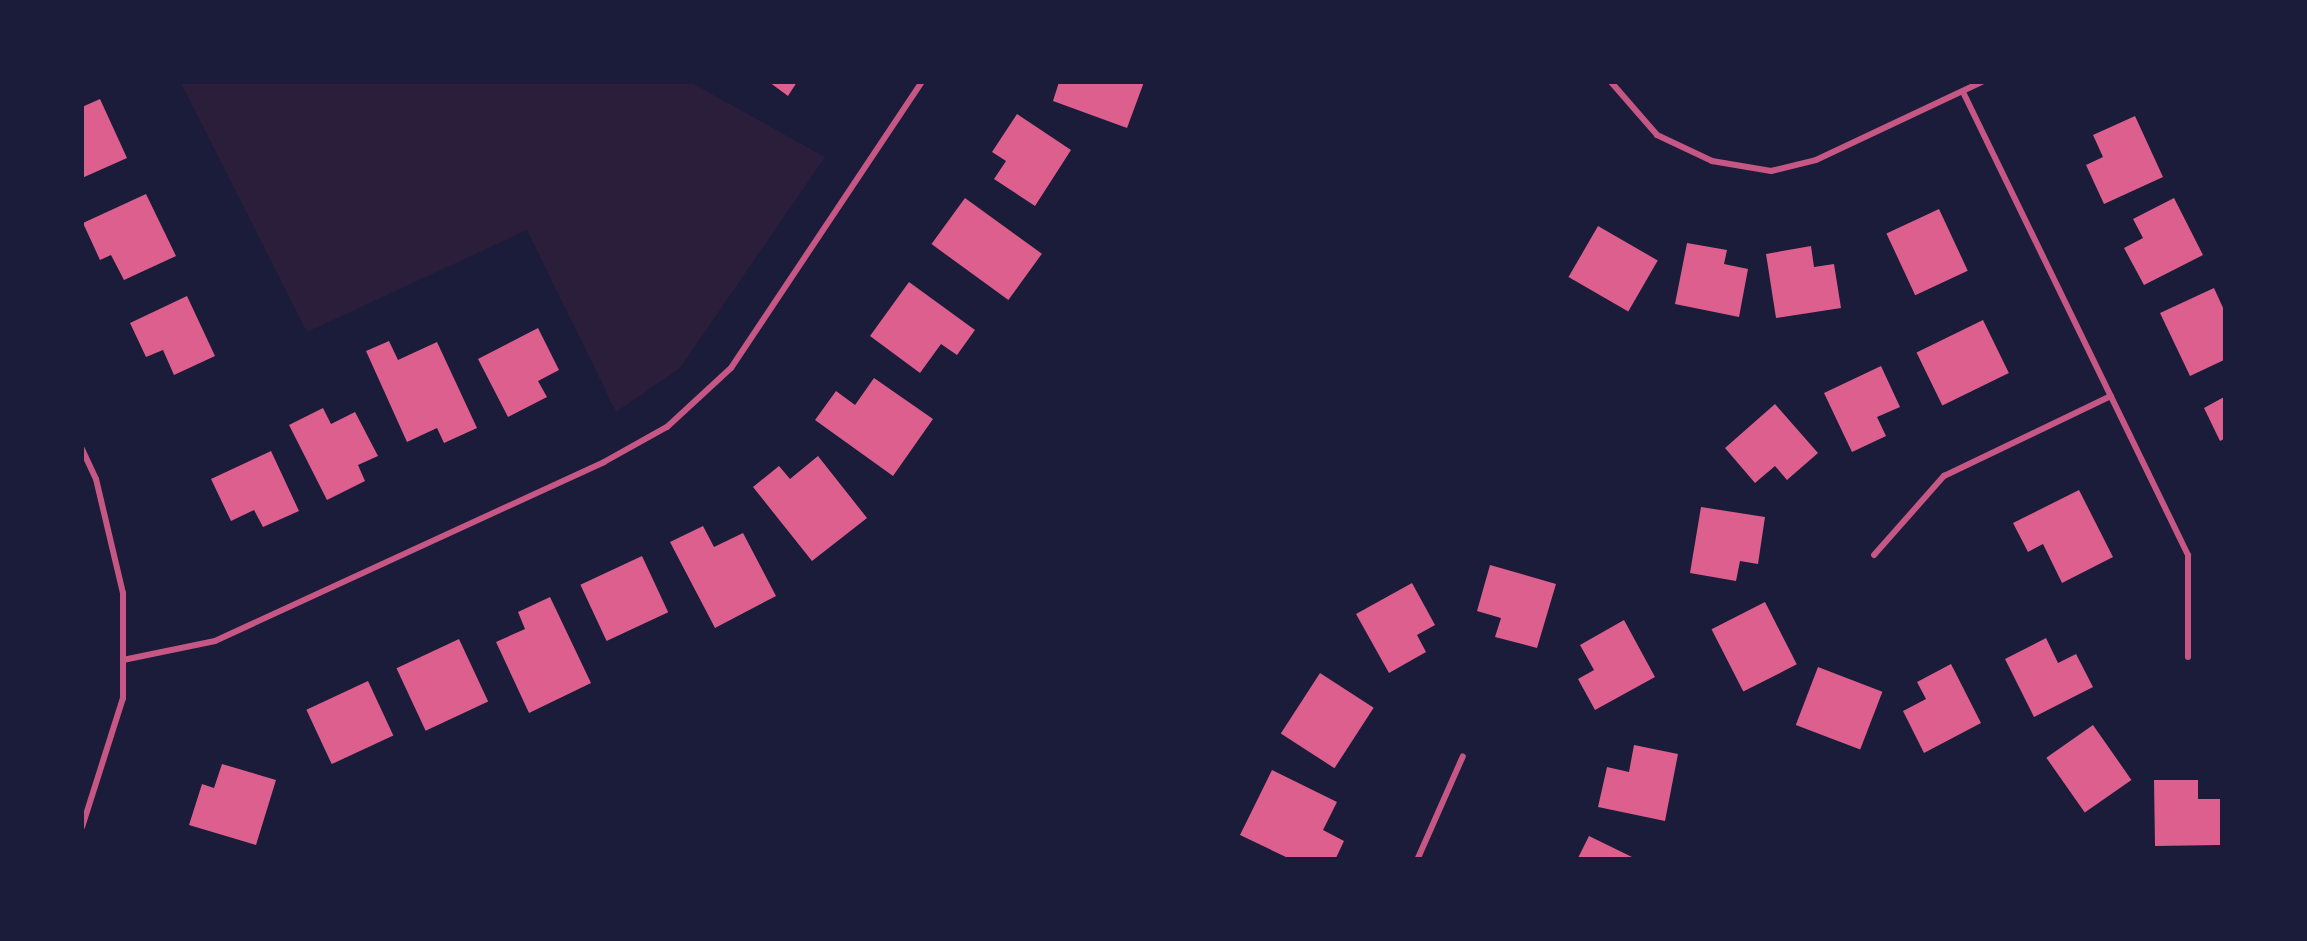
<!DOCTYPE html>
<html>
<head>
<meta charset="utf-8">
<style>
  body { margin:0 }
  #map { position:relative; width:2307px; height:941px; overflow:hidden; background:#1b1b3a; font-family:Poppins,sans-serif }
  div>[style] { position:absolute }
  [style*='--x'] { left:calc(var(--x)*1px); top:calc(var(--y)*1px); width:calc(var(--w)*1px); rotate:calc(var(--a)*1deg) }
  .green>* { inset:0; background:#2a1e3b }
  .building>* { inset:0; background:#dd5f8e; transform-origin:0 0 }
  .minor>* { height:6px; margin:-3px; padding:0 3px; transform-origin:3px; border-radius:3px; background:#c65784 }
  span { translate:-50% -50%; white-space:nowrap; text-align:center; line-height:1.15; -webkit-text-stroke:6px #1b1b3a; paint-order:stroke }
  .frame { position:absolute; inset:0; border:84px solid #1b1b3a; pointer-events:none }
</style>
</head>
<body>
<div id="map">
  <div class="green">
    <div style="clip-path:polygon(181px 83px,692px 83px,825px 157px,680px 368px,616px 412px,527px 230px,307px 332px)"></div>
  </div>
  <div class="building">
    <div style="clip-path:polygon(769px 82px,797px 82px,788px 96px)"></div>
    <div style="clip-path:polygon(1059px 82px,1144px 82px,1127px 128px,1053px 101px)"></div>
    <div style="clip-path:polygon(100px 99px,127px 158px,82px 178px,82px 107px)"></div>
    <div style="clip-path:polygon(1017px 114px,1071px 150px,1035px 206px,994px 179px,1006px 161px,992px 152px)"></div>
    <div style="clip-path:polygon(2135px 116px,2163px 177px,2104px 204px,2086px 165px,2103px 157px,2093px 135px)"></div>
    <div style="clip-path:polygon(146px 194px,176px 256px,124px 280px,111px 255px,100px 260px,83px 223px)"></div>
    <div style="left:965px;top:198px;width:95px;height:57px;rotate:36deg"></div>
    <div style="clip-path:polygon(2174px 198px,2203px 255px,2144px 285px,2124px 248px,2143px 238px,2133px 219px)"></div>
    <div style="left:1939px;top:209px;width:68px;height:58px;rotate:65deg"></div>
    <div style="left:1598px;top:226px;width:69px;height:59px;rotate:30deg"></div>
    <div style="clip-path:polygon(1687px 243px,1727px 250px,1724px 264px,1748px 269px,1739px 317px,1675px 304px)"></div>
    <div style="clip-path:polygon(1811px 246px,1814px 267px,1834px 264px,1841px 308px,1776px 318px,1766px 254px)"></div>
    <div style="clip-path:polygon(909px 282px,975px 330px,957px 355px,941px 344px,920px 373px,870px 336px)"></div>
    <div style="clip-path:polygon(2214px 288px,2224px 310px,2224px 360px,2190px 376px,2160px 313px)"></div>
    <div style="clip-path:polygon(187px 296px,215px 356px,174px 375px,163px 350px,146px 357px,130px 323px)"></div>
    <div style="left:1983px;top:320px;width:59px;height:74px;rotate:64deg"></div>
    <div style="clip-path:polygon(538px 328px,559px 370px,538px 381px,547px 397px,508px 417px,478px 359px)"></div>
    <div style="clip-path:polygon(389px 341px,398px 360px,437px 342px,477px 428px,444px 443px,437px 428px,407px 442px,366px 351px)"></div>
    <div style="clip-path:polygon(1881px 366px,1900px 407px,1877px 417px,1886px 436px,1852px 452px,1824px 393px)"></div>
    <div style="clip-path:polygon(874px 378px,933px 419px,893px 476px,815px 420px,836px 391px,855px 405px)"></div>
    <div style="clip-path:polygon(2224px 397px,2224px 439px,2220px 441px,2204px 408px)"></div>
    <div style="clip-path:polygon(1775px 404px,1818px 453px,1787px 480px,1775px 466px,1755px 483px,1725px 448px)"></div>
    <div style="clip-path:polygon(323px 408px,331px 424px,355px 412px,378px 456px,358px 465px,365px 481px,327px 500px,289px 425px)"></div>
    <div style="clip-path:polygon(271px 451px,299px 511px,263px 527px,254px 510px,231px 521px,211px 479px)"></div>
    <div style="clip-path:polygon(818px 456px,867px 518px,812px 561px,753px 487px,779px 466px,790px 479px)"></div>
    <div style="clip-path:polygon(2079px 490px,2113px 557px,2062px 583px,2043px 544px,2028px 552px,2013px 523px)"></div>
    <div style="clip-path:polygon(1701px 507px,1765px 517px,1758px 564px,1740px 561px,1736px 581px,1690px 573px)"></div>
    <div style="clip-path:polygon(703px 526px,714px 547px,743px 533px,776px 596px,715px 628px,670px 542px)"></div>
    <div style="left:642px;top:556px;width:62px;height:68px;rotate:65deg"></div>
    <div style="clip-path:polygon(1490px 565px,1556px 584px,1537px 648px,1495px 637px,1501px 618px,1477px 611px)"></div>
    <div style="clip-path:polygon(1412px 583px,1435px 625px,1417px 635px,1426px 652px,1389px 673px,1356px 614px)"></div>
    <div style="clip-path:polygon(550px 597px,591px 683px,529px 713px,496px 642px,525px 629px,518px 612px)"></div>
    <div style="left:1765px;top:602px;width:70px;height:60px;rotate:63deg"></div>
    <div style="clip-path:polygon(1624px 620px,1655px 677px,1595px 710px,1578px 679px,1594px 670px,1580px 645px)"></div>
    <div style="clip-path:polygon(2046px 638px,2058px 663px,2076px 654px,2093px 687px,2034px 717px,2005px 659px)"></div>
    <div style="left:459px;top:639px;width:69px;height:69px;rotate:65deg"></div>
    <div style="clip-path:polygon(1951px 664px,1981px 723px,1924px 753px,1903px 711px,1926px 699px,1917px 682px)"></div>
    <div style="left:1818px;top:667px;width:69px;height:62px;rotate:21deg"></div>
    <div style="left:1320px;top:673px;width:64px;height:72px;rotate:33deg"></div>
    <div style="left:368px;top:681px;width:60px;height:68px;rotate:65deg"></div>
    <div style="left:2093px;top:725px;width:67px;height:57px;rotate:55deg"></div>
    <div style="clip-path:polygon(1634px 745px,1678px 754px,1665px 821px,1598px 807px,1607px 767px,1629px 772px)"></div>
    <div style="clip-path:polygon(222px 764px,276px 780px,256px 845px,189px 825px,202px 784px,214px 788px)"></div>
    <div style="clip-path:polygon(1272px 770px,1337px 802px,1323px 830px,1344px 841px,1336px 858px,1288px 858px,1240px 835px)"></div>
    <div style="clip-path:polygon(2154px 780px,2198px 780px,2198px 799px,2220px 799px,2220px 845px,2155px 846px)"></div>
    <div style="clip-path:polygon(1589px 836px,1634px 858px,1578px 858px)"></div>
  </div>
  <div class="minor">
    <div style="--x:1611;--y:82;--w:70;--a:49"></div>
    <div style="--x:1657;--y:135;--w:61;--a:25.3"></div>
    <div style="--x:1712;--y:161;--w:60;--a:9.6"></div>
    <div style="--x:1771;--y:171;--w:46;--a:-13.7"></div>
    <div style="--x:1816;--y:160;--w:183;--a:-25.2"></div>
    <div style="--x:1963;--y:92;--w:515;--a:64.08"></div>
    <div style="--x:2188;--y:555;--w:102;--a:90"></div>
    <div style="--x:82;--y:449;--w:33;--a:65"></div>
    <div style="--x:96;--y:479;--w:117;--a:76.7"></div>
    <div style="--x:123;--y:593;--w:105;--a:90"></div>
    <div style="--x:123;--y:698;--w:135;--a:107.6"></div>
    <div style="--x:1874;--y:555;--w:106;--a:-48.5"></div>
    <div style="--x:1944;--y:476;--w:185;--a:-25.6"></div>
    <div style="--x:123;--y:660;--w:94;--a:-11.7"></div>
    <div style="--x:215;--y:641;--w:428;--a:-24.7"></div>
    <div style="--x:604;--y:462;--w:72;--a:-29.1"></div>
    <div style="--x:667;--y:427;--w:87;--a:-42.7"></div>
    <div style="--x:731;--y:368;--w:344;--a:-56.3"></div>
    <div style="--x:1418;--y:858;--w:111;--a:-66.2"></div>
  </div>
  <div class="frame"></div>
</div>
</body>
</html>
